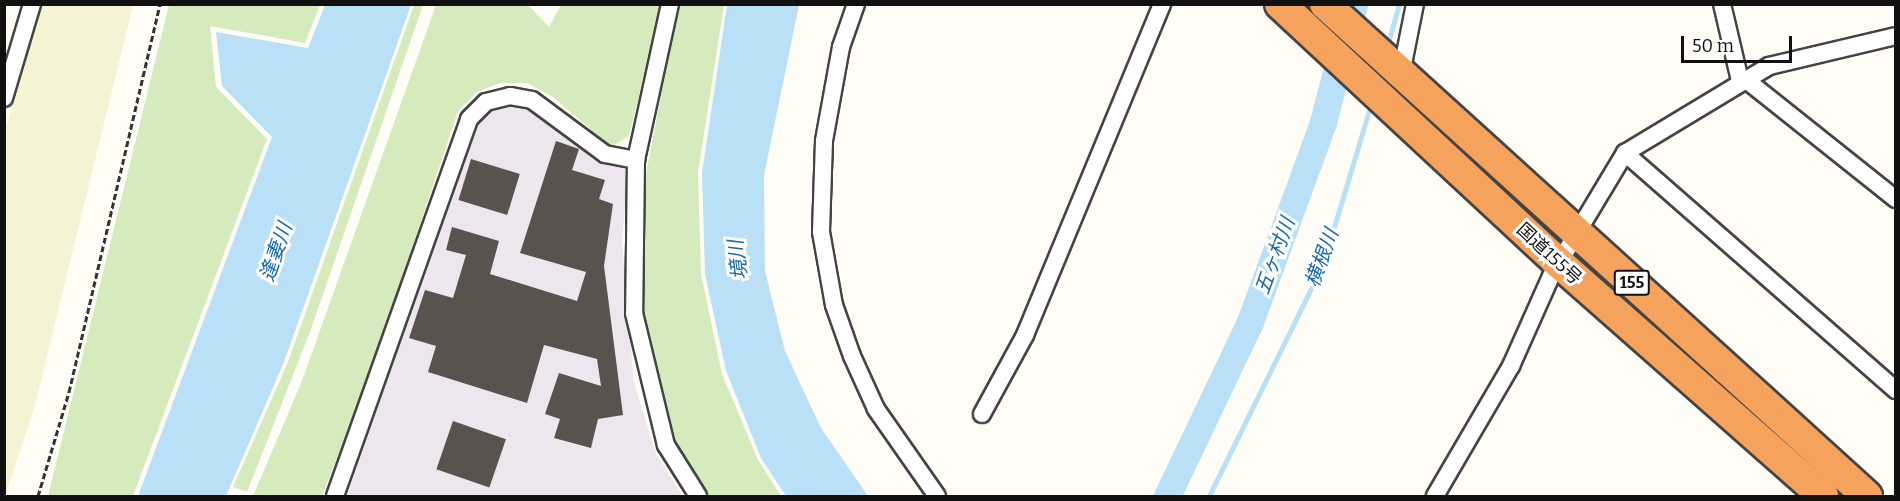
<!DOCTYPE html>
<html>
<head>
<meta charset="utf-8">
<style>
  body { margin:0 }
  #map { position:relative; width:1900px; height:501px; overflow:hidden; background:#fffdf5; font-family:Bitter,"Noto Sans JP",serif }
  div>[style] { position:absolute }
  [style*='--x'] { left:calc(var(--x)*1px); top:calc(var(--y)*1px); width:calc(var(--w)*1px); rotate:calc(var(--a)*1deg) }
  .industrial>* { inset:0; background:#eee6ef }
  .farmland>* { inset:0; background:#f6f3d4 }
  .green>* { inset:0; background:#d5ebbd }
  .water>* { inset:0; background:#b9e0f7 }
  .stream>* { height:4.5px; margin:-2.25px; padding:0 2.25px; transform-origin:2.25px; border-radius:2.25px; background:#b9e0f7 }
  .river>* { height:27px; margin:-13.5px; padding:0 13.5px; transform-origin:13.5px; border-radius:13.5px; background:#b9e0f7 }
  .building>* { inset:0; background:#5a524d; transform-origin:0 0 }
  .path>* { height:3px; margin-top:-1.5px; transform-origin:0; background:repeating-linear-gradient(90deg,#333 0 6px,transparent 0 9px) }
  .roads { filter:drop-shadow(2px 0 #444) drop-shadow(-2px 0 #444) drop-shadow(0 2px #444) drop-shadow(0 -2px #444) }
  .street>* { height:16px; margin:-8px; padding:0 8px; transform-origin:8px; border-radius:8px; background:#fff }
  .highway>* { height:30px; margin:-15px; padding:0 15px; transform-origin:15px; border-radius:15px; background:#f5a25d }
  span { translate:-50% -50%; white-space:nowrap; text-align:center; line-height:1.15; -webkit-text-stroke:6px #fff; paint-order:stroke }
  .shield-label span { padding:2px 4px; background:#fff; border:2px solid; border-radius:4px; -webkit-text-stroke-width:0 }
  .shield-label { font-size:16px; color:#111; font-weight:700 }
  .street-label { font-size:18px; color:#111 }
  .water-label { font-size:20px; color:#1768a6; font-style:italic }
  .frame { position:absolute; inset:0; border:6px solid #111; pointer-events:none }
  .scale { position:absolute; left:1681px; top:36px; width:111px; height:27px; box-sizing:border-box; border:3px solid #111; border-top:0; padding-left:8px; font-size:18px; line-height:21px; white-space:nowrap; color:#111; -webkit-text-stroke:4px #fff; paint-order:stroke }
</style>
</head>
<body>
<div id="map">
  <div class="industrial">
    <div style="clip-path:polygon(510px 105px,530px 109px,602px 163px,628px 170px,622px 244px,634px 383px,656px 454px,683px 496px,347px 496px,474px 128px,491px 110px)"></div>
  </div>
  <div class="farmland">
    <div style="clip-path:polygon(42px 5px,133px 5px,34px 409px,5px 496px,5px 131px)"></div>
  </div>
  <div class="green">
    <div style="clip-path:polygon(169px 5px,320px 5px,305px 43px,210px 26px,216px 87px,267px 139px,133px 496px,48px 496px)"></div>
    <div style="clip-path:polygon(414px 5px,423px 5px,310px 332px,247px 492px,233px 487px,288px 362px)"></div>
    <div style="clip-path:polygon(436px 5px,528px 5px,549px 27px,561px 5px,661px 5px,629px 136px,611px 147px,553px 97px,527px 83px,500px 83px,477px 92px,458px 111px,370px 374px,322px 496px,253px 496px,302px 381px)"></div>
    <div style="clip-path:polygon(678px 5px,724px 5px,698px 172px,701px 274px,722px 374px,758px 460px,781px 496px,708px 496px,682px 457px,659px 404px,644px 335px,639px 211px)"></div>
  </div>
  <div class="water">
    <div style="clip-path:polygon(325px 5px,411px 5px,284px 362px,226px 496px,138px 496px,272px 137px,222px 86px,216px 32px,308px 48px)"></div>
    <div style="clip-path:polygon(727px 5px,799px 5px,764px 175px,765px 271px,785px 351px,821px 428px,868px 496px,786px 496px,761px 458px,726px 371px,705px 274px,702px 173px)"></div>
  </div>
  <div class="stream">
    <div style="--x:1387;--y:47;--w:45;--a:-74.4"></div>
    <div style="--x:1209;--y:496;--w:258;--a:-63.8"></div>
    <div style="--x:1323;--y:264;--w:167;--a:-73.3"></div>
  </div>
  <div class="river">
    <div style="--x:1167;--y:496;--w:193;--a:-64.5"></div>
    <div style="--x:1250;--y:322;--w:213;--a:-69.9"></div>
    <div style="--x:1323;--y:122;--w:122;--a:-75.3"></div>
  </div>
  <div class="building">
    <div style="clip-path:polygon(556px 141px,579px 149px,572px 170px,605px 180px,599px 199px,613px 204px,604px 266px,623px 415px,598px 419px,591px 448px,554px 438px,560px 419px,545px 414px,559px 373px,601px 386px,597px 359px,544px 345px,527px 403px,428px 372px,436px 346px,409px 338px,425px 290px,453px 298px,466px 255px,446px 250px,452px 227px,499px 241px,490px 274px,577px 301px,586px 272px,520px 253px)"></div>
    <div style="left:471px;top:159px;width:51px;height:43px;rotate:17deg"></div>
    <div style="left:453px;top:421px;width:56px;height:51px;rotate:19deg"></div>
  </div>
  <div class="path">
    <div style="--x:38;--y:496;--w:109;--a:-73.4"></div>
    <div style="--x:69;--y:392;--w:399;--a:-76.8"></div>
  </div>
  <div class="roads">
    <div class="street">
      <div style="--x:670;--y:4;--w:160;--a:102.3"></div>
      <div style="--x:636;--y:160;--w:153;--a:90.7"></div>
      <div style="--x:634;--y:313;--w:136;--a:76.4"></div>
      <div style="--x:666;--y:445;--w:60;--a:57.9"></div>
      <div style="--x:856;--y:4;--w:46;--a:109.2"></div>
      <div style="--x:841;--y:47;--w:96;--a:100.3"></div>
      <div style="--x:824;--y:141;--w:91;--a:91.9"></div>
      <div style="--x:821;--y:232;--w:74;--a:79.9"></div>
      <div style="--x:834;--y:305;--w:54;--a:70.6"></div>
      <div style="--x:852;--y:356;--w:58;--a:65.6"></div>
      <div style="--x:876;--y:409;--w:106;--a:55"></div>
      <div style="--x:1722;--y:4;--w:79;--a:76.8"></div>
      <div style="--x:1401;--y:74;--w:71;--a:-78.7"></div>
      <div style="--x:1745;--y:79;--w:193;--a:38.5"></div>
      <div style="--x:4;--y:98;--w:98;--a:-73.4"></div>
      <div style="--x:1625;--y:153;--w:360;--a:41.2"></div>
      <div style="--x:982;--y:414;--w:90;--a:-61.4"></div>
      <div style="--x:1025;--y:335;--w:358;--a:-67.5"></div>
      <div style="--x:335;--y:496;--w:400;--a:-70.4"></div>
      <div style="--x:469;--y:119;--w:24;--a:-45"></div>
      <div style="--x:486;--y:102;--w:25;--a:-14"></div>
      <div style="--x:510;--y:96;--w:22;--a:10"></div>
      <div style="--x:532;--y:100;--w:91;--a:36.5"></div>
      <div style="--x:605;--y:154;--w:32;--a:11"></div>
      <div style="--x:1435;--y:496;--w:151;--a:-59.7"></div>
      <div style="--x:1511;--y:366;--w:98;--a:-66"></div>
      <div style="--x:1551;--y:276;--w:144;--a:-59"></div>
      <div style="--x:1625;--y:153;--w:168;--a:-31.1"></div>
      <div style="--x:1769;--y:66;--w:130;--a:-13.3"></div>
    </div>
    <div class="highway">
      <div style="--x:1280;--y:4;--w:381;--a:42.9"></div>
      <div style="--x:1559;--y:263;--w:352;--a:41.4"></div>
      <div style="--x:1325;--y:4;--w:732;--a:42.23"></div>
    </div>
  </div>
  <div class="shield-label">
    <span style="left:1632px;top:283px">155</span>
  </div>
  <div class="street-label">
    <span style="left:1549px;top:254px;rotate:43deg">国道155号</span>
  </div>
  <div class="water-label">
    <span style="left:276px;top:252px;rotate:-71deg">逢妻川</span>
    <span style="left:1275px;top:256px;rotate:-70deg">五ヶ村川</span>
    <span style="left:1322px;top:258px;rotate:-70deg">横根川</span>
    <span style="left:738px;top:260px;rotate:-97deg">境川</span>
  </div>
  <div class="frame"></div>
  <div class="scale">50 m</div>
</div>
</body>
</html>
